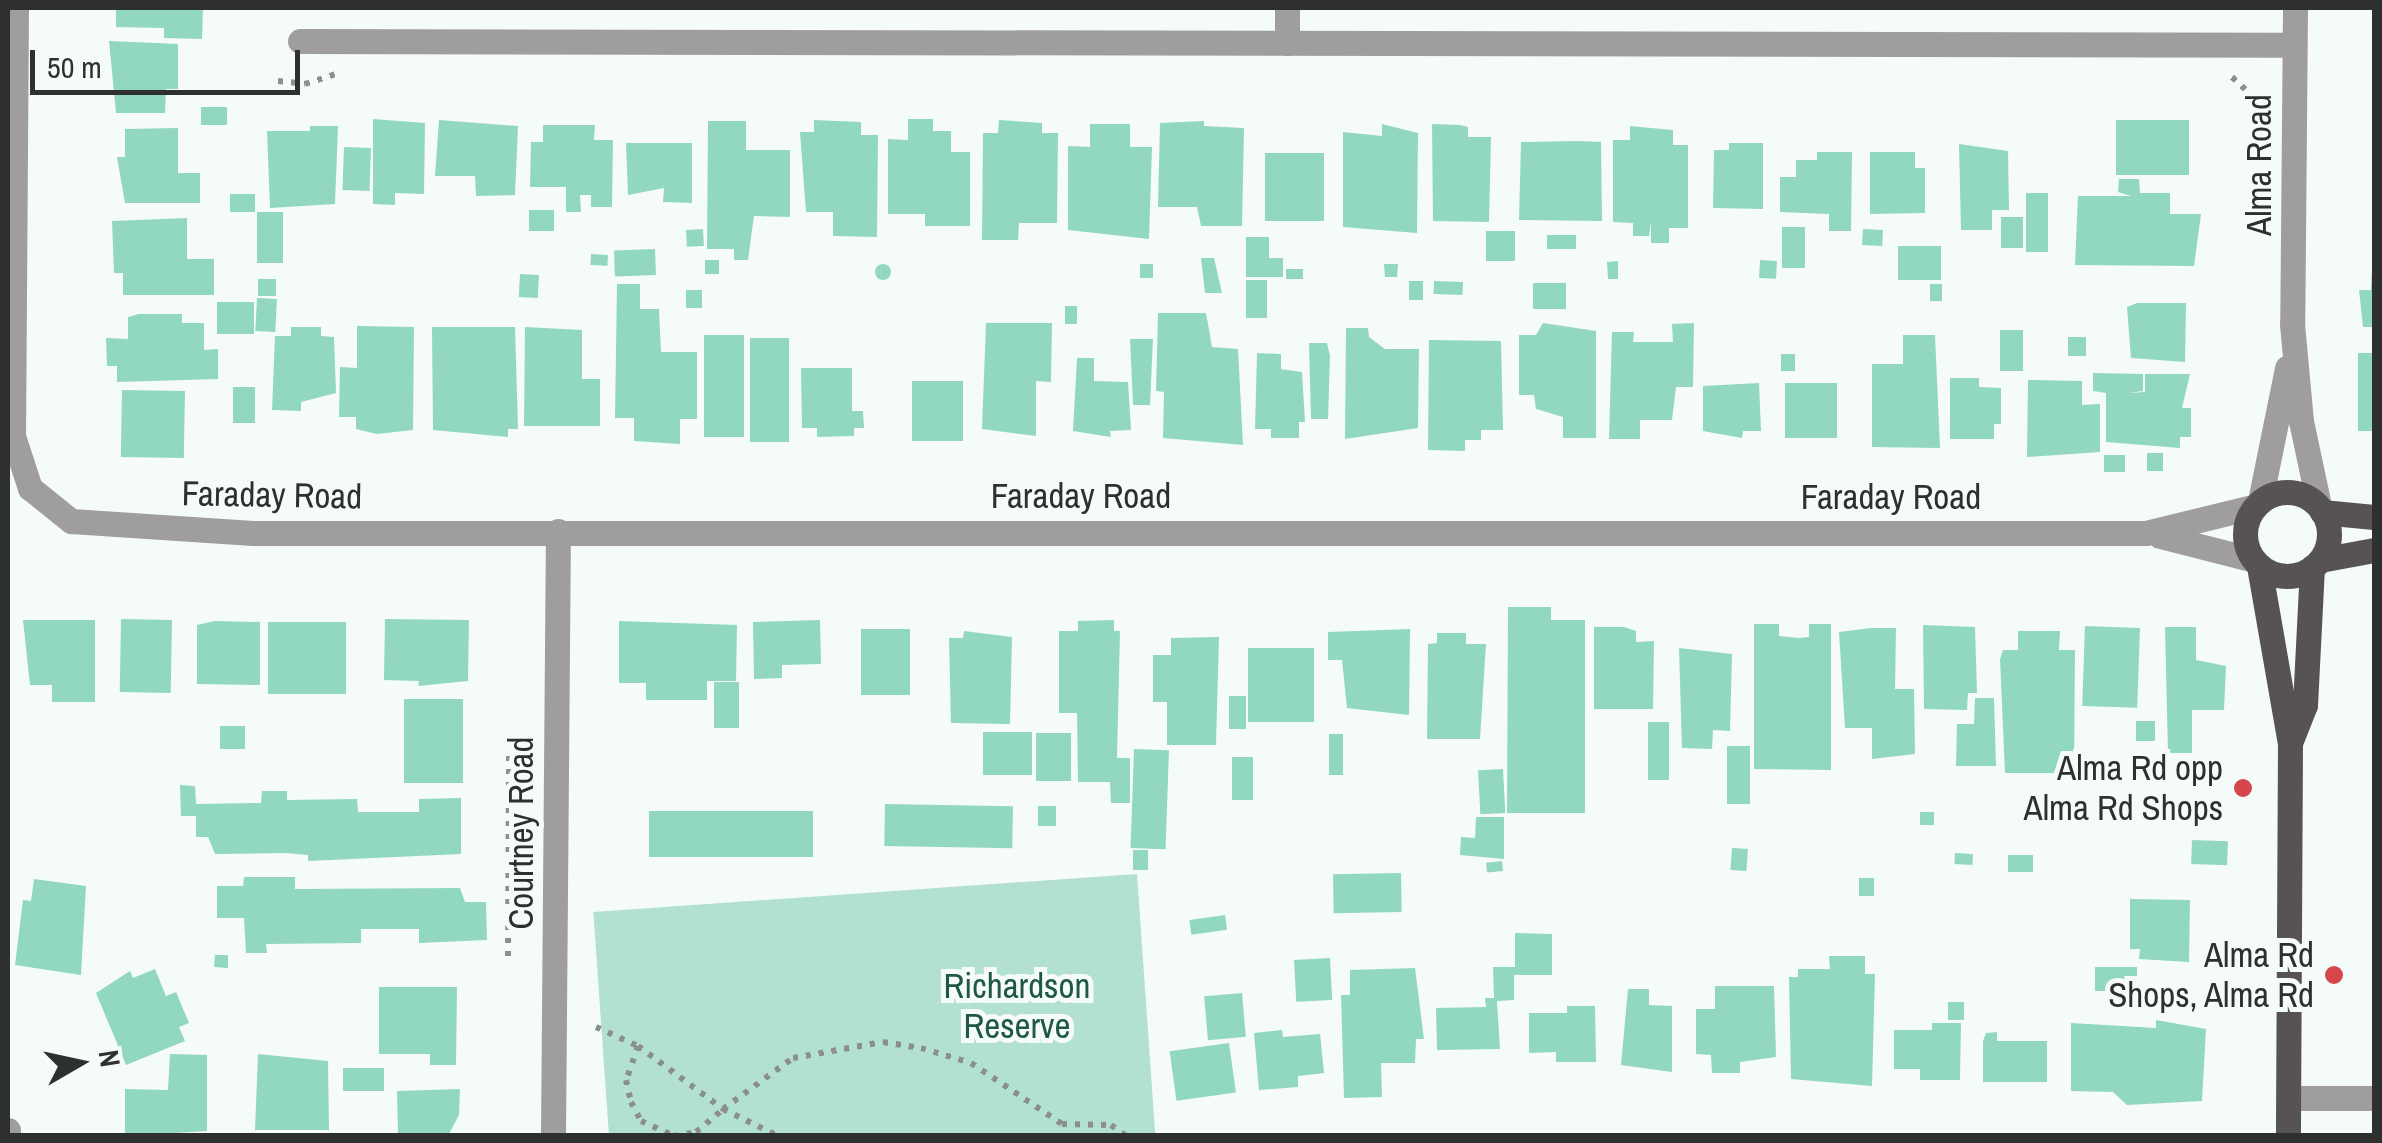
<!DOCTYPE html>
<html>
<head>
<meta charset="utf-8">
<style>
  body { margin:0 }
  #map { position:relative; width:2382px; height:1143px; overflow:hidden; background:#f5fbf8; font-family:"Archivo Narrow",sans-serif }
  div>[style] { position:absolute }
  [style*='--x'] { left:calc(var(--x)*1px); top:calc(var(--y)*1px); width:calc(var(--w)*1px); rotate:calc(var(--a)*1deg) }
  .green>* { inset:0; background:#b3e1cf; transform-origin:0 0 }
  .building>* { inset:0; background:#91d8be; transform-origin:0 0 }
  .round { border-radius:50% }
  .path>* { height:6px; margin-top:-3px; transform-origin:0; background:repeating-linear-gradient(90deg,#8b8f8e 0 5px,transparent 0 13px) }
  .minor>* { height:25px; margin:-12.5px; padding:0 12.5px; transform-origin:12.5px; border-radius:12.5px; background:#a09d9d }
  .major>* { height:25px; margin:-12.5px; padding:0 12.5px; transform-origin:12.5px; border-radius:12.5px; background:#575353 }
  .major>.ring { margin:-12.5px; padding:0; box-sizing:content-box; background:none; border:25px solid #575353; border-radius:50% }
  .dots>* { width:28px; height:28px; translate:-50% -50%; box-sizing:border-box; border:5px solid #f5fbf8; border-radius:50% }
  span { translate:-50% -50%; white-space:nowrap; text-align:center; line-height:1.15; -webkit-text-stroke:10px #f5fbf8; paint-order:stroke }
  .street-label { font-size:35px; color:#2e3030 }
  .poi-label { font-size:35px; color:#2e3030 }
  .right { translate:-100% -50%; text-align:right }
  .park-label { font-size:35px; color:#205846 }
  .frame { position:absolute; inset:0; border:10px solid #2e3030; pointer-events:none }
  .north { position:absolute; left:30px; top:1013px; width:100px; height:100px; -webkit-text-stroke:8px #f5fbf8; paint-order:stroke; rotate:81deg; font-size:28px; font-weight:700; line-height:40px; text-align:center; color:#2e3030 }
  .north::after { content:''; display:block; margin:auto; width:35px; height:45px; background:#2e3030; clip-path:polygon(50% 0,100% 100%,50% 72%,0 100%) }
  .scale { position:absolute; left:30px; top:50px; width:270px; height:45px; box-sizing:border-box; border:5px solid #2e3030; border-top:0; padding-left:12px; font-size:30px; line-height:35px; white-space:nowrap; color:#2e3030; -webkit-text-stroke:8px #f5fbf8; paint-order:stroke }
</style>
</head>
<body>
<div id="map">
  <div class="green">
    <div style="left:1137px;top:874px;width:262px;height:545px;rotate:86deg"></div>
  </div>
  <div class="building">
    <div style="clip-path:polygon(116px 8px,203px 8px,202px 39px,164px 38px,164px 28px,116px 27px)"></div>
    <div style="clip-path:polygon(109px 41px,178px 44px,178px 89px,166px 89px,165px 113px,116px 113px)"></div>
    <div style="left:227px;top:107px;width:18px;height:26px;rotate:90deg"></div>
    <div style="clip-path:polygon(373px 119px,425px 123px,424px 194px,395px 193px,395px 205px,373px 204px)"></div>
    <div style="clip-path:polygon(908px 119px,933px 119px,933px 131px,951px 131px,951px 152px,970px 152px,970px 226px,925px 226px,925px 214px,888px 214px,888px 139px,908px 140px)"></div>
    <div style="clip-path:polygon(439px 120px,518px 126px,515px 195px,476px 196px,475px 176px,435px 176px)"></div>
    <div style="clip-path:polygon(814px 120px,861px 122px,861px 135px,878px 135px,877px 237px,833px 236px,833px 212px,806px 212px,800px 132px,814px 132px)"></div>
    <div style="clip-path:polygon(999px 120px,1042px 123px,1042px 133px,1058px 133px,1057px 223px,1019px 223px,1018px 240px,982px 240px,983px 133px,998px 133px)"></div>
    <div style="left:2116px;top:120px;width:73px;height:55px"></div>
    <div style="clip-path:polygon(708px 121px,746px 121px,746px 150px,790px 150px,790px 217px,754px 216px,748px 260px,734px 260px,734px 249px,707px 249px)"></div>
    <div style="clip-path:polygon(1204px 121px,1204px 126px,1244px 128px,1242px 226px,1201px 226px,1197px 207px,1158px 207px,1160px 123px)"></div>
    <div style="clip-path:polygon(1090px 124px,1130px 124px,1130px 147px,1152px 147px,1149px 239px,1068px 230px,1068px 146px,1090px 147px)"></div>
    <div style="clip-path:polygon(1382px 124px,1418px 133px,1417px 233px,1343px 227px,1343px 132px,1382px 136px)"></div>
    <div style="clip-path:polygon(1432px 124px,1460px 125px,1468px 127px,1468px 137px,1491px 137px,1489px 222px,1433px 221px)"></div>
    <div style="clip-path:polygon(543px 125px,595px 125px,594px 140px,613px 140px,612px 207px,591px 207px,591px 195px,580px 195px,581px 212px,566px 212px,566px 187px,530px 187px,531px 142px,543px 142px)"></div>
    <div style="clip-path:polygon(310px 126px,338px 126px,335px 204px,270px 208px,267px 131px,310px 131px)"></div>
    <div style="clip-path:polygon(1630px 126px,1673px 130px,1673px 145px,1688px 145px,1688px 228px,1669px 228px,1669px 243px,1651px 243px,1651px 222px,1649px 236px,1633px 236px,1633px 223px,1613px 222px,1613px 140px,1630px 140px)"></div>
    <div style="clip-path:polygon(178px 128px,178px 173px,200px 173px,200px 203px,125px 203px,117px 157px,125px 157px,125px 129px)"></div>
    <div style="clip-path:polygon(1578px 141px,1601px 142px,1602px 221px,1519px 220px,1521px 142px)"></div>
    <div style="clip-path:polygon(626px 143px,692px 143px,692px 203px,663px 202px,664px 188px,628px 195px)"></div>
    <div style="clip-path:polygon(1729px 143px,1763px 143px,1763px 209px,1713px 208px,1714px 150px,1729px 150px)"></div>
    <div style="clip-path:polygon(1959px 144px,2008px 151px,2009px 210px,1992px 210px,1992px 230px,1961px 230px)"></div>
    <div style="left:344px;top:147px;width:27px;height:43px;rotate:2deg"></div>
    <div style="clip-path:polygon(1817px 152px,1852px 152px,1851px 231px,1829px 231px,1829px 214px,1780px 212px,1780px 177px,1796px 177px,1796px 160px,1817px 160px)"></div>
    <div style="clip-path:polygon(1870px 152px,1915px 152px,1915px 168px,1925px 168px,1925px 213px,1870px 214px)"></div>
    <div style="left:1265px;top:153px;width:59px;height:68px"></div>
    <div style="clip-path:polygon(2119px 179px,2139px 179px,2140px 193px,2170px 193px,2170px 214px,2201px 214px,2194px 266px,2075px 265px,2078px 196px,2131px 196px,2118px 192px)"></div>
    <div style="left:2026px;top:193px;width:22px;height:59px"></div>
    <div style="left:230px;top:194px;width:25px;height:18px"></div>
    <div style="left:529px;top:210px;width:25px;height:21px"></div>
    <div style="left:257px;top:212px;width:26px;height:51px"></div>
    <div style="left:2001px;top:217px;width:22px;height:31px"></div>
    <div style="clip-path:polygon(187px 218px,187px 259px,214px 259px,214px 295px,123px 295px,123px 273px,114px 273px,112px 221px)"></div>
    <div style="left:1782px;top:227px;width:23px;height:41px"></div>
    <div style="left:703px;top:229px;width:17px;height:17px;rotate:87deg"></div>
    <div style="left:1863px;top:229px;width:20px;height:16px;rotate:3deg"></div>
    <div style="left:1486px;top:231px;width:29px;height:30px"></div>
    <div style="left:1547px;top:235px;width:29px;height:14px"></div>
    <div style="clip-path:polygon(1246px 237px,1269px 237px,1269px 258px,1283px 258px,1283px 277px,1246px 277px)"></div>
    <div style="left:1941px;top:246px;width:34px;height:43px;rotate:90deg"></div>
    <div style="left:655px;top:249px;width:26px;height:41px;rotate:88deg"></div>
    <div style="left:591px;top:254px;width:17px;height:11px;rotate:3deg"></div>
    <div style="clip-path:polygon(1201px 258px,1214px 258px,1222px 293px,1205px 293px)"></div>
    <div style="left:705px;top:260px;width:14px;height:14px"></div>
    <div style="left:1760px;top:260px;width:17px;height:18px;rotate:3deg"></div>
    <div style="clip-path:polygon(1618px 261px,1618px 279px,1608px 279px,1607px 262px)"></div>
    <div class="round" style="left:875px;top:264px;width:16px;height:16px"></div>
    <div style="left:1140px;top:264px;width:13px;height:14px"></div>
    <div style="clip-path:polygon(1384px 264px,1398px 264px,1397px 277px,1385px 277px)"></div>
    <div style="clip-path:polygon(2371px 267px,2374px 327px,2363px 327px,2359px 290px,2371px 290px)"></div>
    <div style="left:1286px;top:269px;width:17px;height:10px"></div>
    <div style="left:520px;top:274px;width:19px;height:23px;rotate:3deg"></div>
    <div style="left:258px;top:279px;width:18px;height:17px"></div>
    <div style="left:1267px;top:280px;width:38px;height:21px;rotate:90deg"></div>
    <div style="left:1409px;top:281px;width:14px;height:19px"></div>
    <div style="left:1434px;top:281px;width:29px;height:13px;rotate:2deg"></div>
    <div style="left:1533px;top:283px;width:33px;height:26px"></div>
    <div style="clip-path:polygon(617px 284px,640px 284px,640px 309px,659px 309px,661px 352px,697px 352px,697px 419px,680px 419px,680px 444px,634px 441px,634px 418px,615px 418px)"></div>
    <div style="left:1930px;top:284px;width:12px;height:17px"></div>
    <div style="left:686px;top:290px;width:16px;height:18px"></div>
    <div style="left:257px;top:298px;width:20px;height:33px;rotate:3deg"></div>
    <div style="left:217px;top:302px;width:37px;height:32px"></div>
    <div style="clip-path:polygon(2137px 303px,2186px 303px,2185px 362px,2131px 358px,2127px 307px)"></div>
    <div style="left:1065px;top:306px;width:12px;height:18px"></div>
    <div style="clip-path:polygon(1158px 313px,1206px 313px,1212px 347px,1238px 349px,1243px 445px,1163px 438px,1164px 392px,1156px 391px)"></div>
    <div style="clip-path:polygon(139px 314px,182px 314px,182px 323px,204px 323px,204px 350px,218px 349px,218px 379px,117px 382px,117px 366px,107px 366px,106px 338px,128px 339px,128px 317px)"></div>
    <div style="clip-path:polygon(986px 323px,1052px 323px,1051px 382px,1036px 381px,1036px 436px,982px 429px)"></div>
    <div style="clip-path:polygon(1543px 323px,1596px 331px,1596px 438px,1563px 438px,1563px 417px,1536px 409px,1534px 395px,1519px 395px,1519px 335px,1536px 335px)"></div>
    <div style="clip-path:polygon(1694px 323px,1693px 387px,1676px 387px,1672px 420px,1640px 420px,1640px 439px,1609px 439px,1612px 332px,1634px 332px,1633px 342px,1673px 342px,1672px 324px)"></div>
    <div style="clip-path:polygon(357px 326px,414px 327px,413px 430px,377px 434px,356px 429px,356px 417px,339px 417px,340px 367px,357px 368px)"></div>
    <div style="clip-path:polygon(291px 327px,321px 327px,321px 336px,334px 337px,336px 393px,301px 402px,301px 411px,272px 410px,275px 336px,291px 336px)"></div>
    <div style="clip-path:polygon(432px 327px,515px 327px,518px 429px,508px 429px,508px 437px,433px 430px)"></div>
    <div style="clip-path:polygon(525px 327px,582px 330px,582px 379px,600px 379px,600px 426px,524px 426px)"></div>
    <div style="clip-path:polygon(1346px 328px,1368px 328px,1369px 337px,1385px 349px,1419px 349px,1418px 428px,1345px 439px)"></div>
    <div style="left:2000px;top:330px;width:23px;height:41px"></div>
    <div style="left:704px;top:335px;width:40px;height:102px"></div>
    <div style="clip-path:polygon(1903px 335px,1935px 335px,1940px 448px,1872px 447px,1872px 364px,1903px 364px)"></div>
    <div style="left:2068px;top:337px;width:18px;height:19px"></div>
    <div style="left:750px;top:338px;width:39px;height:104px"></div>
    <div style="clip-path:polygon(1130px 339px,1153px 339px,1150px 405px,1133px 405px)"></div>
    <div style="clip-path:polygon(1429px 340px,1501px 341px,1503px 430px,1481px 430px,1481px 440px,1465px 440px,1465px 451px,1428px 450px)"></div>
    <div style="clip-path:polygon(1309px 343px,1327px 343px,1330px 356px,1328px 419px,1311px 419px)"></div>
    <div style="clip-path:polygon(1257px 353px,1281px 354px,1281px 369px,1302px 372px,1305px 422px,1299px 422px,1299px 438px,1271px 438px,1271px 429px,1255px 429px)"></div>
    <div style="left:2358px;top:353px;width:16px;height:78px"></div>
    <div style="left:1781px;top:354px;width:14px;height:17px"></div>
    <div style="clip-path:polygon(1077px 358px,1094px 358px,1094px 381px,1128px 382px,1131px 430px,1110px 431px,1111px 437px,1073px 431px)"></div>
    <div style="clip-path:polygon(801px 368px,852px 368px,852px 411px,863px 411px,864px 428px,854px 428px,854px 436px,817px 437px,817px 428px,802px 428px)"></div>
    <div style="clip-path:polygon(2093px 373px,2143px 374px,2143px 391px,2128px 393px,2145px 392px,2145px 374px,2190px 374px,2182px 408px,2191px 408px,2191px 437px,2180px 437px,2180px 448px,2106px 442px,2106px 393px,2093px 391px)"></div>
    <div style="clip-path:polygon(1950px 378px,1979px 378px,1979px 387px,2001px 388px,2001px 424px,1994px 424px,1994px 439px,1950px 439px)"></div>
    <div style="clip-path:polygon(2028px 380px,2082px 381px,2082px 405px,2100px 404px,2100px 452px,2027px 457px)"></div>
    <div style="left:912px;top:381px;width:51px;height:60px"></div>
    <div style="clip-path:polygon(1759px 383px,1761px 431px,1743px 431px,1742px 438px,1703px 431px,1703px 386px)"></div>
    <div style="left:1785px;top:383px;width:52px;height:55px"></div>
    <div style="left:233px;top:387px;width:22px;height:36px"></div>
    <div style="left:122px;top:390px;width:63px;height:67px;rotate:1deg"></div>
    <div style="left:2147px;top:453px;width:16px;height:18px"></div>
    <div style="left:2104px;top:455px;width:21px;height:17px"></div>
    <div style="clip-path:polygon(1508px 607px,1551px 607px,1551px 620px,1585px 620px,1585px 813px,1507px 813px)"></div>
    <div style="left:121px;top:619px;width:51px;height:73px;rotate:1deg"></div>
    <div style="clip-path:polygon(385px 619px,469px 620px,468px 681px,418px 686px,419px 681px,384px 680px)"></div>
    <div style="clip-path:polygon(23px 620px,95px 620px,95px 702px,52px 702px,52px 685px,30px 685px)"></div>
    <div style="clip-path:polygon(820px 620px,821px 664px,782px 665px,782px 678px,754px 679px,753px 622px)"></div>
    <div style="clip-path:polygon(1114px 620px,1114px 631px,1120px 631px,1117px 758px,1130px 758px,1130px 803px,1111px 803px,1110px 782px,1078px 782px,1077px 713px,1059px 713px,1059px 631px,1078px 631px,1078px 621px)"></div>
    <div style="clip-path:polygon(215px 621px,260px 622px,260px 685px,197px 684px,197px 625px)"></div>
    <div style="clip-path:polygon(619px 621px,737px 625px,736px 681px,707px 681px,707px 700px,646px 700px,646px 683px,619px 683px)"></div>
    <div style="left:268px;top:622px;width:78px;height:72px"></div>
    <div style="clip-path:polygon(1754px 624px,1779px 624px,1779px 636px,1798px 638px,1809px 637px,1809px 624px,1831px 624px,1831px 770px,1754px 769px)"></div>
    <div style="clip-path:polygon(1923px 625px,1975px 627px,1977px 693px,1968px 693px,1967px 710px,1924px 709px)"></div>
    <div style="left:2085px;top:626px;width:55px;height:80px;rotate:2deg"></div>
    <div style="clip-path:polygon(1594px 627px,1624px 627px,1636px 631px,1636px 642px,1654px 641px,1653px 709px,1594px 709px)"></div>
    <div style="clip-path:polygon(2165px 627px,2196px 627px,2196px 660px,2226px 666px,2224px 710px,2192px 710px,2192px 753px,2168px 753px)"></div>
    <div style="clip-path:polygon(1871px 628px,1896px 628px,1895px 689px,1914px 689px,1915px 754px,1872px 759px,1872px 728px,1845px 728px,1839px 632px)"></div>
    <div style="left:910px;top:629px;width:66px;height:49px;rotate:90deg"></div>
    <div style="clip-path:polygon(1410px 629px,1409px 715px,1347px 708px,1342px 660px,1328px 660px,1328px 632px)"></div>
    <div style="clip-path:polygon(964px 631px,1012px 637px,1010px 724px,951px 723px,949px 638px,963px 638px)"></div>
    <div style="clip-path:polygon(2018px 631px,2060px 631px,2059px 650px,2075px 650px,2074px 773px,2005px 773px,2000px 659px,2003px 650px,2018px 650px)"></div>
    <div style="clip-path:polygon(1437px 633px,1466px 633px,1466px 644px,1486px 644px,1480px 739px,1427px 739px,1428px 644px,1437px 643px)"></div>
    <div style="clip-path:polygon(1219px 637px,1216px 745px,1167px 745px,1167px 702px,1153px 702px,1153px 655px,1171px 655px,1171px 638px)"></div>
    <div style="left:1248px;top:648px;width:66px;height:74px"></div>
    <div style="clip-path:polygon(1679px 648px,1732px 654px,1730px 731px,1713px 730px,1712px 749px,1682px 748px)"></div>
    <div style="left:714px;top:682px;width:25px;height:46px"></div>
    <div style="left:1229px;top:696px;width:17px;height:33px"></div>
    <div style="clip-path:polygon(1975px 698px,1994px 698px,1996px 766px,1956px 766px,1957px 724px,1974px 724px)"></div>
    <div style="left:463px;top:699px;width:84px;height:59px;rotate:90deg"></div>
    <div style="left:2136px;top:721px;width:19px;height:20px"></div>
    <div style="left:1648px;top:722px;width:21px;height:58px"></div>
    <div style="left:220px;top:726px;width:25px;height:23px"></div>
    <div style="left:983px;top:732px;width:49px;height:43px"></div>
    <div style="left:1036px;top:733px;width:35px;height:48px"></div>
    <div style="left:1329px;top:734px;width:14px;height:41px"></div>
    <div style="left:1727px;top:746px;width:23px;height:58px"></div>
    <div style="left:1134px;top:749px;width:35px;height:99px;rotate:2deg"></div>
    <div style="left:1232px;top:757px;width:21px;height:43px"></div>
    <div style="left:1503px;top:769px;width:44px;height:25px;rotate:87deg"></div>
    <div style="clip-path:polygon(180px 785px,195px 786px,196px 804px,261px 803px,262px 791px,287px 791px,287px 800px,357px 799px,358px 812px,419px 812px,419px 799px,461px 798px,461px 854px,308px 861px,308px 855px,285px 853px,215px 854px,208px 837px,196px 837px,196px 816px,181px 816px)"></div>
    <div style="left:885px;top:804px;width:128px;height:42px;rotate:1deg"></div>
    <div style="left:1038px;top:806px;width:18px;height:20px"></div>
    <div style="left:649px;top:811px;width:164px;height:46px"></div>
    <div style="left:1920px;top:812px;width:14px;height:13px"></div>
    <div style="clip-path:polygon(1476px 817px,1504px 817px,1504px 859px,1460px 855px,1461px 837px,1475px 838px)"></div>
    <div style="left:2192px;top:840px;width:36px;height:24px;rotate:2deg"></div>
    <div style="left:1732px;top:848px;width:16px;height:22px;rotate:4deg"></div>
    <div style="left:1133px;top:850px;width:15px;height:20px"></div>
    <div style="left:1955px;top:853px;width:18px;height:11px;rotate:3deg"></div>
    <div style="left:2008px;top:855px;width:25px;height:17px"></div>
    <div style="left:1502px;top:861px;width:10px;height:16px;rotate:84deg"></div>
    <div style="left:1401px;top:873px;width:39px;height:68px;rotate:89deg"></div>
    <div style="clip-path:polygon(244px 877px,295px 877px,295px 889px,460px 888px,465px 902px,486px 902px,487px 940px,419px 943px,419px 929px,361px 929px,361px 943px,266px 944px,267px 953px,246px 953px,244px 918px,217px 918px,217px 886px,243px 886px)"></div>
    <div style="left:1859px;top:878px;width:15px;height:18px"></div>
    <div style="clip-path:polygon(34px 879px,86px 886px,81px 975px,15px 965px,23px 900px,31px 901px)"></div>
    <div style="clip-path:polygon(2130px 899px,2190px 900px,2189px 962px,2139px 959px,2140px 949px,2130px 949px)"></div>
    <div style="left:1225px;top:915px;width:15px;height:36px;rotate:82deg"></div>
    <div style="clip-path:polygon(1515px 933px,1552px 934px,1552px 975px,1514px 975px,1514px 1000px,1497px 1001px,1500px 1049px,1437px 1050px,1436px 1008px,1486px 1007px,1485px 998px,1494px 998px,1493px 967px,1515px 967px)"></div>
    <div style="clip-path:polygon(215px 955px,228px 955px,228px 968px,214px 967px)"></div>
    <div style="clip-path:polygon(1829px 956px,1865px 956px,1865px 974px,1875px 974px,1872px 1086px,1791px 1079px,1789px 977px,1798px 977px,1798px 969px,1830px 969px)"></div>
    <div style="left:1330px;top:958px;width:42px;height:36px;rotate:87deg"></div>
    <div style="left:2095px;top:967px;width:42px;height:24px"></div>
    <div style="clip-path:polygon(1415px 968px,1424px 1039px,1416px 1039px,1415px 1063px,1381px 1063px,1382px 1097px,1344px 1098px,1341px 995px,1350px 995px,1350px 970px)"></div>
    <div style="clip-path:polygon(155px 969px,166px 996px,176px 992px,189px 1023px,179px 1027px,185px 1041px,126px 1065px,96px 993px,130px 971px,133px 978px)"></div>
    <div style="clip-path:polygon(1715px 986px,1774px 986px,1776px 1057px,1740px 1062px,1740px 1073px,1712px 1073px,1711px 1055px,1696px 1054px,1696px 1009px,1715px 1009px)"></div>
    <div style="clip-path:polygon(379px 987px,457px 987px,456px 1065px,430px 1065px,430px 1054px,379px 1054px)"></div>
    <div style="clip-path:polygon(1628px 989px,1649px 989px,1649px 1005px,1672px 1006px,1672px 1072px,1621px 1065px)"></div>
    <div style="left:1242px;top:993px;width:44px;height:38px;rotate:85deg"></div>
    <div style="left:1948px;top:1002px;width:16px;height:18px"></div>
    <div style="clip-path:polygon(1567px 1006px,1595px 1006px,1596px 1062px,1556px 1062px,1556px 1052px,1529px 1053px,1529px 1013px,1567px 1013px)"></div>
    <div style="clip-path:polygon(2156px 1020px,2206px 1029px,2202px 1101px,2127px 1105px,2113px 1092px,2071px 1091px,2071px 1023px,2156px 1028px)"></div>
    <div style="clip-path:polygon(1932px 1023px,1961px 1023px,1960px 1080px,1920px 1080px,1920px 1069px,1894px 1069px,1894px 1030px,1932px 1030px)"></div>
    <div style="clip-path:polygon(1282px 1030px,1283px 1037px,1320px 1034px,1324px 1073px,1298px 1076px,1298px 1087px,1259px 1090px,1254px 1033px)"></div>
    <div style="clip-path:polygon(1997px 1032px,1997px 1041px,2047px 1041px,2047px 1082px,1983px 1082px,1983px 1041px,1986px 1033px)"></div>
    <div style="left:1229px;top:1043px;width:50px;height:60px;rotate:82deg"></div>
    <div style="clip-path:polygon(170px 1054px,207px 1055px,207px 1131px,125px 1136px,125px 1089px,168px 1090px)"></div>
    <div style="clip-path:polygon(258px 1054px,328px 1061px,329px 1130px,255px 1130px)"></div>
    <div style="left:384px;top:1068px;width:23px;height:41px;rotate:90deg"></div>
    <div style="clip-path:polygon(460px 1089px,459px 1115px,448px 1136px,398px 1133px,397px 1091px)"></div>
  </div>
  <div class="path">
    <div style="--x:2232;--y:77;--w:22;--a:43"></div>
    <div style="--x:278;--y:81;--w:27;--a:6"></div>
    <div style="--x:305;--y:84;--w:32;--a:-18"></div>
    <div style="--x:508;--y:956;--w:203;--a:-89.7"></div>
    <div style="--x:596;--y:1027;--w:46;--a:24.3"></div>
    <div style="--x:638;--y:1046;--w:36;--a:109"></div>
    <div style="--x:626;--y:1080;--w:23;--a:77"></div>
    <div style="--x:631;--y:1102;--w:21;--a:62"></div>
    <div style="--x:641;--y:1121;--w:36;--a:24"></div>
    <div style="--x:638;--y:1046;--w:106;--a:36.5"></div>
    <div style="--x:723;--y:1109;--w:87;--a:-36.1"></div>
    <div style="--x:793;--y:1058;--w:91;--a:-10.1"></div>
    <div style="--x:883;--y:1042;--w:38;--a:9"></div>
    <div style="--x:921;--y:1048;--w:52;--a:16.7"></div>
    <div style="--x:971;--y:1063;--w:110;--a:33.8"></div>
    <div style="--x:1062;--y:1124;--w:49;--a:1.2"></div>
    <div style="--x:1111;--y:1125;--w:19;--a:36"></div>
    <div style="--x:674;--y:1136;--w:22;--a:-10"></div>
    <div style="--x:696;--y:1132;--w:35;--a:-40"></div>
    <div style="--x:723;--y:1109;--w:61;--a:26.1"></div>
  </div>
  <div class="minor">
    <div style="--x:16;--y:8;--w:428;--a:90.4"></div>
    <div style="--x:13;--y:436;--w:55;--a:71.9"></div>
    <div style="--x:30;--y:488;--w:53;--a:38.8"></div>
    <div style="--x:71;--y:521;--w:182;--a:3.8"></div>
    <div style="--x:253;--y:533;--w:1893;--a:0"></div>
    <div style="--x:2146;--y:533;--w:113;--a:-13.8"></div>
    <div style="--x:2295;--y:8;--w:316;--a:90.5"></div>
    <div style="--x:2292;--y:324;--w:97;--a:84.7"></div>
    <div style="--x:2301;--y:421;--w:87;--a:78"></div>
    <div style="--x:300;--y:41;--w:1994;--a:0.11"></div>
    <div style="--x:1287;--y:43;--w:35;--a:-90"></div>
    <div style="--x:2260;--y:501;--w:136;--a:-78.5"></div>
    <div style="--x:2160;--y:536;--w:97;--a:14.3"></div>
    <div style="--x:2289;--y:1098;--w:85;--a:0"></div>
    <div style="--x:8;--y:1130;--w:6;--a:90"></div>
    <div style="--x:553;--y:1136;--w:605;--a:-89.53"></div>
  </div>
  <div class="major">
    <div class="ring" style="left:2245px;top:492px;width:59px;height:59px"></div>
    <div style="--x:2322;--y:512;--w:52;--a:5.5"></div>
    <div style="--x:2320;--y:560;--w:55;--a:-10.5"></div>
    <div style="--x:2259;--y:566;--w:180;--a:80.1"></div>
    <div style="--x:2290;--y:743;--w:393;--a:90.3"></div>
    <div style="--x:2290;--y:743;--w:41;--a:-68.5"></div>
    <div style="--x:2305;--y:705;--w:138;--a:-87.1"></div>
  </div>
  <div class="dots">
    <div style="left:2243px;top:788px;background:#d6464d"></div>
    <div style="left:2334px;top:975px;background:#d6464d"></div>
  </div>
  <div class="street-label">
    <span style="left:2259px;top:165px;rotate:-90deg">Alma Road</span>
    <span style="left:272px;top:495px;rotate:1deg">Faraday Road</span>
    <span style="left:1081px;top:496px">Faraday Road</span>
    <span style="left:1891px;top:497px">Faraday Road</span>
    <span style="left:521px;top:833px;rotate:-90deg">Courtney Road</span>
  </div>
  <div class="poi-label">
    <span class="right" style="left:2223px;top:788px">Alma Rd opp<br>Alma Rd Shops</span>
    <span class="right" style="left:2314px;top:975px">Alma Rd<br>Shops, Alma Rd</span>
  </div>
  <div class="park-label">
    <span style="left:1017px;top:1006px">Richardson<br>Reserve</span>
  </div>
  <div class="frame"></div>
  <div class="north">N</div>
  <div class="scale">50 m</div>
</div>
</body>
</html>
